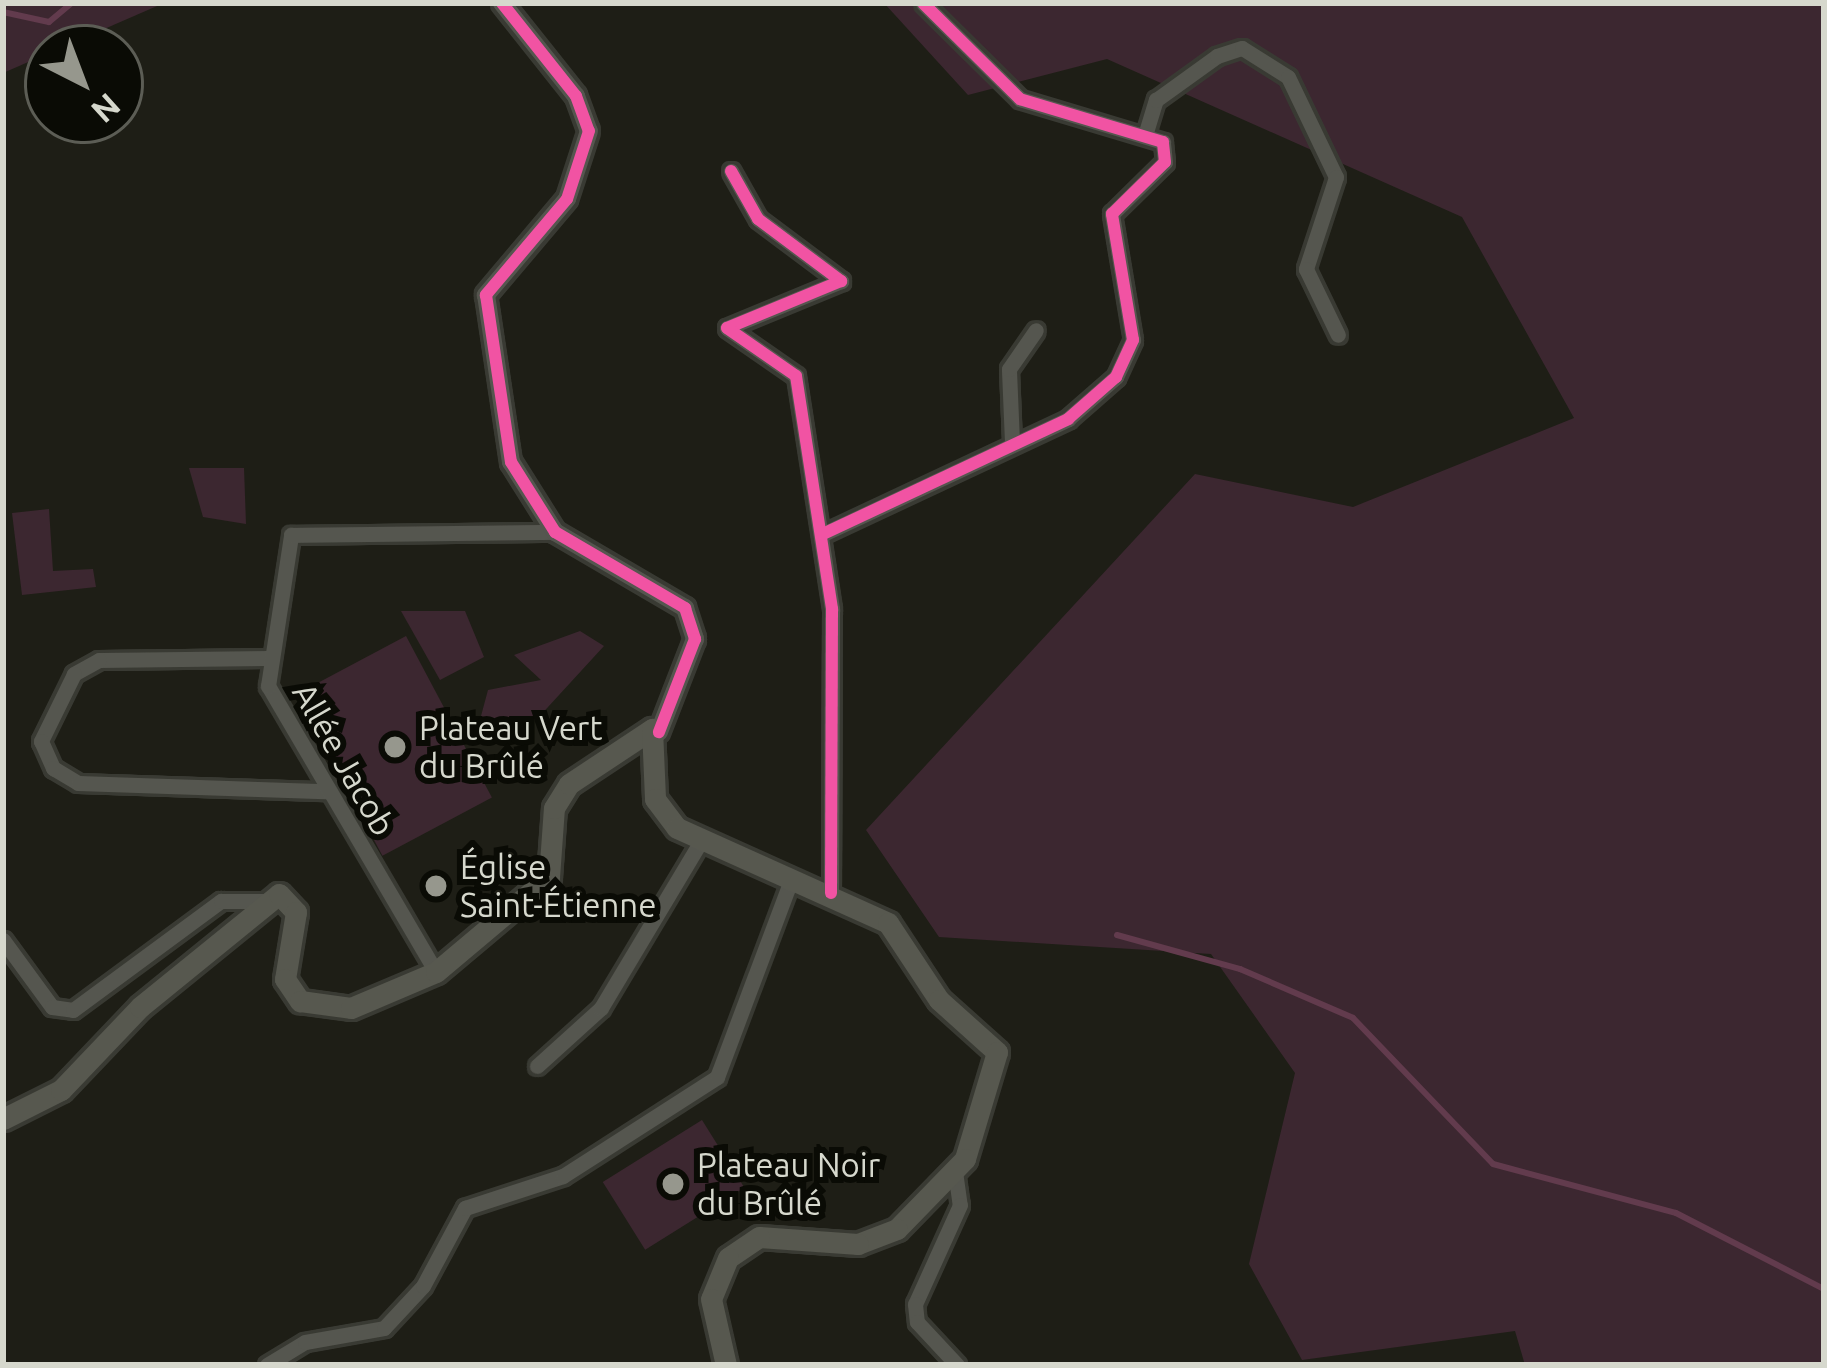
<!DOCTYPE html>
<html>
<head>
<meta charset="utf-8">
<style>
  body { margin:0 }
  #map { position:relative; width:1827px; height:1368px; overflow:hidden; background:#1e1e16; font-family:Ubuntu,sans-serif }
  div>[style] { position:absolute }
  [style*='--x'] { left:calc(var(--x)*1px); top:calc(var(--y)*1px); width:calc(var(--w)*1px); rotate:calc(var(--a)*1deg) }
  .green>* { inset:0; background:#3c2730; transform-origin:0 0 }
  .stream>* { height:6px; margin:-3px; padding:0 3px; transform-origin:3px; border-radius:3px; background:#623b4d }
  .roads { filter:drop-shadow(3px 0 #393a33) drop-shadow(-3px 0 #393a33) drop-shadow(0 3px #393a33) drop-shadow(0 -3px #393a33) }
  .minor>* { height:15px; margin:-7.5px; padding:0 7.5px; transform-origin:7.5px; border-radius:7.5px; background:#55564f }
  .tertiary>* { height:18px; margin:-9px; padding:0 9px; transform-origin:9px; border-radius:9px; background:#55564f }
  .secondary>* { height:21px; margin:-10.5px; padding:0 10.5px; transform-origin:10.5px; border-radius:10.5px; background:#57584f }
  .cycleway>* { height:12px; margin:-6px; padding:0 6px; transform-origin:6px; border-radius:6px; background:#f153a3 }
  .dots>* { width:33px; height:33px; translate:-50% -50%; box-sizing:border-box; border:6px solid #0a0b05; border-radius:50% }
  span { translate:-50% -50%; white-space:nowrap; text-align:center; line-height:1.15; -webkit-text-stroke:12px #0a0b05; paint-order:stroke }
  .poi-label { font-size:33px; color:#d6d8cd }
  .left { translate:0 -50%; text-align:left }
  .street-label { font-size:33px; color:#d6d8cd }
  .frame { position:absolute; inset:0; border:6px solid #d6d8cd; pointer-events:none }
  .north { position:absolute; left:24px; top:24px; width:120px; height:120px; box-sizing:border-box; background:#0a0b05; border:3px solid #5c5d55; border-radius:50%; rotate:138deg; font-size:33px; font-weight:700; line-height:48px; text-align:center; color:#d6d8cd }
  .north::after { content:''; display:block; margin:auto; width:42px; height:54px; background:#96978d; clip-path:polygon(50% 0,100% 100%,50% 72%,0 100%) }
</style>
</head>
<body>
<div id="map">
  <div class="green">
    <div style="clip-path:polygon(3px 3px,164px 3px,3px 73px)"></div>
    <div style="clip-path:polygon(884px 3px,1824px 3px,1824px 1365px,1525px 1365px,1515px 1331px,1302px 1360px,1249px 1264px,1295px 1073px,1211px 954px,939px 937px,866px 830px,1195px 474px,1353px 507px,1574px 418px,1462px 217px,1107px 59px,968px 95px)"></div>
    <div style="clip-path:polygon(244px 468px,246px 524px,203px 517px,189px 468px)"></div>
    <div style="clip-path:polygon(49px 509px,53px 571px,93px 569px,96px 587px,22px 595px,12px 513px)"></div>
    <div style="clip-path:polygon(401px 611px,465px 611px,484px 657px,440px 680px)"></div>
    <div style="clip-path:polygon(580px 631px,604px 646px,537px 719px,515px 730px,481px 716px,488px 690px,541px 680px,514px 655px)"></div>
    <div style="left:406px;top:636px;width:183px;height:124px;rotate:62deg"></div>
    <div style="left:702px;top:1120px;width:80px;height:117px;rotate:58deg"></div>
  </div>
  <div class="stream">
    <div style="--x:3;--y:12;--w:47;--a:12.3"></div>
    <div style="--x:49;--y:22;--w:30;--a:-40"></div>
    <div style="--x:1117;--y:935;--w:128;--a:15.5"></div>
    <div style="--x:1240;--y:969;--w:123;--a:23.4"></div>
    <div style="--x:1353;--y:1018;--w:202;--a:46.2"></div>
    <div style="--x:1493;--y:1164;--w:189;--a:15"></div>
    <div style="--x:1676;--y:1213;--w:166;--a:27.2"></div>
  </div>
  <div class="roads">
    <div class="minor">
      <div style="--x:1146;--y:132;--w:34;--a:-73"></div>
      <div style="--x:1156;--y:100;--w:75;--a:-35.8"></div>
      <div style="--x:1217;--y:56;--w:26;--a:-18"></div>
      <div style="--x:1242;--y:48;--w:54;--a:32.2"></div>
      <div style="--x:1288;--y:77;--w:111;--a:64.4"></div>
      <div style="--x:1336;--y:177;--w:97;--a:108.1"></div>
      <div style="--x:1306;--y:269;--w:73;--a:64.1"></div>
      <div style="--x:731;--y:171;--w:55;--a:60.6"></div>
      <div style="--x:758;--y:219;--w:104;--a:36.8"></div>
      <div style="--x:841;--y:281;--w:123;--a:157.6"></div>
      <div style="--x:727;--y:328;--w:84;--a:34.8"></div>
      <div style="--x:796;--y:376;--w:236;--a:81.2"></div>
      <div style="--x:832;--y:609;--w:284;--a:90.2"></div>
      <div style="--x:1012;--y:442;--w:73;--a:-92.4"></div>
      <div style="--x:1009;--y:369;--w:47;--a:-55.3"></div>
      <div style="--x:823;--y:534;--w:271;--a:-25.1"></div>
      <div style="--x:1068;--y:419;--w:64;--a:-41.2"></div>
      <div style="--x:1116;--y:377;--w:41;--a:-65.3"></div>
      <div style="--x:1133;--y:340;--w:128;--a:-99.5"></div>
      <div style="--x:1112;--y:214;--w:74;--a:-44.5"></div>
      <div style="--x:1165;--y:162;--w:20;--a:-96"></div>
      <div style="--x:1163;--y:142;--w:149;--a:-163.3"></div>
      <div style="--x:1020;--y:99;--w:136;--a:-135.3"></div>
      <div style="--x:268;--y:658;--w:169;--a:179.3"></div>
      <div style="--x:99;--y:660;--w:29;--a:151"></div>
      <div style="--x:74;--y:674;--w:75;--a:116.2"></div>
      <div style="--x:41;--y:741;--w:30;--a:66"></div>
      <div style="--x:53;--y:768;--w:29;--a:31"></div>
      <div style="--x:78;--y:783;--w:247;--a:1.9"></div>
      <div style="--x:3;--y:940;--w:83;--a:53.8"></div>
      <div style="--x:52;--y:1007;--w:21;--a:8"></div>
      <div style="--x:73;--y:1010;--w:184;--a:-36.4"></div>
      <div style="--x:221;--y:901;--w:43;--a:0"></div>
      <div style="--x:436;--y:972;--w:332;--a:-120.4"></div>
      <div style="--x:268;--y:686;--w:153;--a:-81.3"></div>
      <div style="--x:291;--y:535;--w:264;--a:-0.7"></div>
      <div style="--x:537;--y:1066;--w:86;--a:-42.2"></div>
      <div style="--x:601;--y:1008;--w:195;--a:-59.1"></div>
      <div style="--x:955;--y:1171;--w:34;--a:82"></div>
      <div style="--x:960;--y:1205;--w:109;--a:114.4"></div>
      <div style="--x:915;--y:1304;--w:18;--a:84"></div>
      <div style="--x:917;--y:1322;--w:59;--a:47.1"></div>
      <div style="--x:267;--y:1365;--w:44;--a:-31.2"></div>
      <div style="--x:305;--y:1342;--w:80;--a:-10"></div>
      <div style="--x:384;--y:1328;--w:57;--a:-47.1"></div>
      <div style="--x:423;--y:1286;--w:89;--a:-61.7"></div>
      <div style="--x:465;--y:1208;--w:103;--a:-18.1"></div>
      <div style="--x:563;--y:1176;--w:183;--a:-32.7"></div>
      <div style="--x:717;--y:1077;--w:210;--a:-69.4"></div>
    </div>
    <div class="tertiary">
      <div style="--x:502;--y:3;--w:119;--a:51.5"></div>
      <div style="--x:576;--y:96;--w:37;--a:70"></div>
      <div style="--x:589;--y:131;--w:71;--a:107.9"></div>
      <div style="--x:567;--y:199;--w:126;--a:130.2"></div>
      <div style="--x:486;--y:295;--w:169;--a:81.5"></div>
      <div style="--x:511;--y:462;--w:83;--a:57.8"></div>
      <div style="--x:555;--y:532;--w:151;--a:30.3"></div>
      <div style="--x:685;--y:608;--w:33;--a:72"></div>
      <div style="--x:695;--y:639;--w:100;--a:111.2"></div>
    </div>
    <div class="secondary">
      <div style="--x:3;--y:1119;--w:65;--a:-26.6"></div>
      <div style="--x:61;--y:1090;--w:115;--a:-46.4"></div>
      <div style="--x:140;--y:1007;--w:179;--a:-39.1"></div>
      <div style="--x:279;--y:894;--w:25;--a:47"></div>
      <div style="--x:296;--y:912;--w:68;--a:99.3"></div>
      <div style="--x:285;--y:979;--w:27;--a:56"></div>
      <div style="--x:300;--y:1001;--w:51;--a:7.8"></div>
      <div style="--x:351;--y:1008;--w:92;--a:-23"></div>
      <div style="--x:436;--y:972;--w:148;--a:-40.1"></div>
      <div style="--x:549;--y:877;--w:69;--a:-85.9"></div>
      <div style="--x:554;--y:808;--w:28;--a:-58"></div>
      <div style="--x:569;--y:784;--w:100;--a:-33.5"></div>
      <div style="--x:652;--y:729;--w:70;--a:87.5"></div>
      <div style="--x:655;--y:799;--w:36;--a:53"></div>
      <div style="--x:677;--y:828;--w:231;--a:24.2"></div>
      <div style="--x:888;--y:923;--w:92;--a:56.5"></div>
      <div style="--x:939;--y:1000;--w:78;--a:41.9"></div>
      <div style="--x:997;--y:1052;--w:112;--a:106.7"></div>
      <div style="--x:965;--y:1159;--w:98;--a:134.2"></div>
      <div style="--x:897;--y:1229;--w:42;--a:159"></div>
      <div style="--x:858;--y:1244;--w:99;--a:-176"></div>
      <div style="--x:759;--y:1237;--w:37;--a:146"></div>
      <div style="--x:728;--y:1258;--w:44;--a:112.5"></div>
      <div style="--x:711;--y:1299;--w:68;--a:77.2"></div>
    </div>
  </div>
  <div class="cycleway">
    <div style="--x:502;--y:3;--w:119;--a:51.5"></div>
    <div style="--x:576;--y:96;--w:37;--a:70"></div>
    <div style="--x:589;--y:131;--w:71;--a:107.9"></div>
    <div style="--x:567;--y:199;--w:126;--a:130.2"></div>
    <div style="--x:486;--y:295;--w:169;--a:81.5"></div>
    <div style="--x:511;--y:462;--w:83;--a:57.8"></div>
    <div style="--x:555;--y:532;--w:151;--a:30.3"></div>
    <div style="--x:685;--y:608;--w:33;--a:72"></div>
    <div style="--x:695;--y:639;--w:100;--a:111.2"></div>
    <div style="--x:731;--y:171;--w:55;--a:60.6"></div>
    <div style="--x:758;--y:219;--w:104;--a:36.8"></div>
    <div style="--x:841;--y:281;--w:123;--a:157.6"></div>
    <div style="--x:727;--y:328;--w:84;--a:34.8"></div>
    <div style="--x:796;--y:376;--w:236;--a:81.2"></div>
    <div style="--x:832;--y:609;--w:284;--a:90.2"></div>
    <div style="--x:823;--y:534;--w:271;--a:-25.1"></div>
    <div style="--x:1068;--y:419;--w:64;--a:-41.2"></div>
    <div style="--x:1116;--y:377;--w:41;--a:-65.3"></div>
    <div style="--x:1133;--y:340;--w:128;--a:-99.5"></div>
    <div style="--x:1112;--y:214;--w:74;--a:-44.5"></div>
    <div style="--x:1165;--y:162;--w:20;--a:-96"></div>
    <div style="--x:1163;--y:142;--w:149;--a:-163.3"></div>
    <div style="--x:1020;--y:99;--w:136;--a:-135.3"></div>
  </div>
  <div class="dots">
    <div style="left:395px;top:747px;background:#96978d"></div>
    <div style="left:436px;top:886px;background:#96978d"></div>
    <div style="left:673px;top:1184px;background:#96978d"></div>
  </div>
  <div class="poi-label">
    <span class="left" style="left:419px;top:747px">Plateau Vert<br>du Brûlé</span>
    <span class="left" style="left:460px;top:886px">Église<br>Saint-Étienne</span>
    <span class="left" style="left:697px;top:1184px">Plateau Noir<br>du Brûlé</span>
  </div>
  <div class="street-label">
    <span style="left:344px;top:759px;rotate:60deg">Allée Jacob</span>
  </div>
  <div class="frame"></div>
  <div class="north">N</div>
</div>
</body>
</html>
